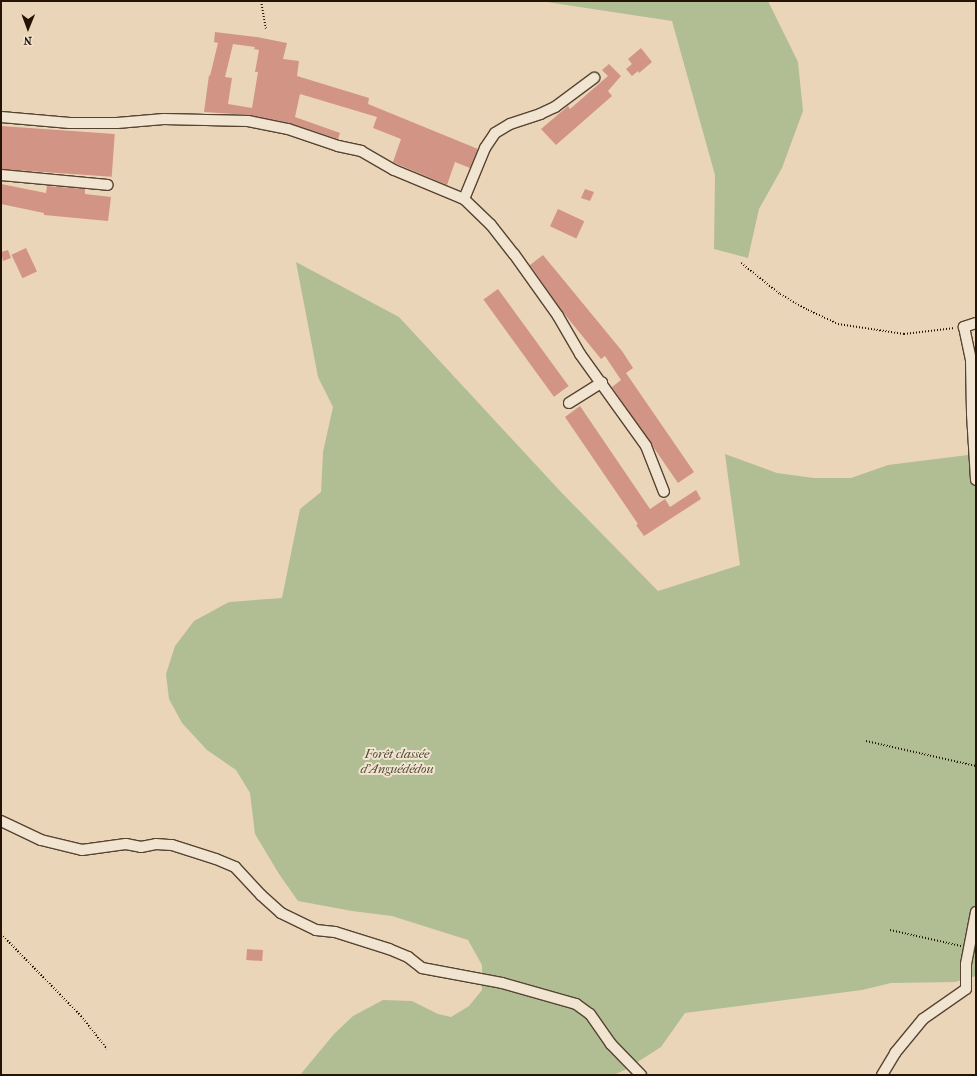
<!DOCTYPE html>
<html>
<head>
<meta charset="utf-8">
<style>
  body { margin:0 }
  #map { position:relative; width:977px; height:1076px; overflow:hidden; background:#ead5b8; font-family:"IM FELL French Canon",serif }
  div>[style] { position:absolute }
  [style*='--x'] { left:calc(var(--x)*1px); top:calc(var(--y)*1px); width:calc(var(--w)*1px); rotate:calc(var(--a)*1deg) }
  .green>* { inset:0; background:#b1be94 }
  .building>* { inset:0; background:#d29485; transform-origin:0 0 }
  .path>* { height:2px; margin-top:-1px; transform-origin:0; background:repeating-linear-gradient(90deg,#251405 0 1px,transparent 0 3px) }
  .roads { filter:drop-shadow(1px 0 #564432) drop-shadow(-1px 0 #564432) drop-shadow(0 1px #564432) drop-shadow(0 -1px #564432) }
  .street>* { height:10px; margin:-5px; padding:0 5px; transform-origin:5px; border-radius:5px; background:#f1e4d1 }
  span { translate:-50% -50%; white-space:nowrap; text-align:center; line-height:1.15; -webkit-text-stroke:4px #f1e4d1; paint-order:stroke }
  .park-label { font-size:13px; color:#4f4730; font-style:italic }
  .frame { position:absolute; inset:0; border:2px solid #251405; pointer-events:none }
  .north { position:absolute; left:8px; top:8px; width:40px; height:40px; -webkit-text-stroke:3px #f1e4d1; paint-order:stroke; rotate:181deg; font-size:11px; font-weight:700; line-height:16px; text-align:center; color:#251405 }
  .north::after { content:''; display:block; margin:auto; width:14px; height:18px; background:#251405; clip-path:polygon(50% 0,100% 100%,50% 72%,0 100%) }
</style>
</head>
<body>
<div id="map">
  <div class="green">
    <div style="clip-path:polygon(540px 1px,768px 1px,798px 62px,803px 111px,782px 168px,759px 209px,748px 258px,714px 249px,715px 175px,672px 21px)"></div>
    <div style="clip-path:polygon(296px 262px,399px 317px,561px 492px,658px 591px,740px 565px,725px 454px,777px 473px,814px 478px,851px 478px,888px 465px,976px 454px,976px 976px,955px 982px,891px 983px,862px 990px,685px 1013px,661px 1047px,625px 1070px,613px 1075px,300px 1075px,334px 1034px,353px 1016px,383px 1000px,412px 1001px,438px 1014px,451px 1017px,469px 1006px,482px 990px,482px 965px,468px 940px,392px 916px,352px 911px,298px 901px,279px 874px,255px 834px,250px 793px,236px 770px,207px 750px,182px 723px,169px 699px,166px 674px,175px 646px,194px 621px,229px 602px,282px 598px,300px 509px,321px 492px,323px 452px,333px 407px,318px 377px)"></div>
  </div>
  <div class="building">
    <div style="clip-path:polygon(evenodd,215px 32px,257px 37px,287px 43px,283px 59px,299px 61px,297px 76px,369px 98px,368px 104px,478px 149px,470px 168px,455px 162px,447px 185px,397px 164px,393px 162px,401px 139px,373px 128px,377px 117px,300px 94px,295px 117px,340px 133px,338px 139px,289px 123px,249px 115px,204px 112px,209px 75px,210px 76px,218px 43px,214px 42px,215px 32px,233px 44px,255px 47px,254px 49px,259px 50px,255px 72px,258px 72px,252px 108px,228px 104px,232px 78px,225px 77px,233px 44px)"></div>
    <div style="clip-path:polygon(641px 48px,652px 62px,639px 73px,638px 71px,632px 76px,626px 69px,632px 64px,628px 59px)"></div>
    <div style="clip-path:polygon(609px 64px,621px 76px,608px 91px,612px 96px,556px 145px,541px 129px,568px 106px,570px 109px,608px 76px,602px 70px)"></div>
    <div style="left:1px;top:126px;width:114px;height:43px;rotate:4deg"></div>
    <div style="clip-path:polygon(1px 184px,46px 193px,47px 186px,85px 189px,85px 194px,111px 197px,108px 221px,44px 215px,44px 213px,1px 204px)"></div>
    <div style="clip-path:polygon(585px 189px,594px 192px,590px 201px,581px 198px)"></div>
    <div style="left:558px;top:209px;width:29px;height:19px;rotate:25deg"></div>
    <div style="left:26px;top:248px;width:26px;height:16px;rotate:65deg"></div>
    <div style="clip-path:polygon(8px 250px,11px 258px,3px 261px,1px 252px)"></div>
    <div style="clip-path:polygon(543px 255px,622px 351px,633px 368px,626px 373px,694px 472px,678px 483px,612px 387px,621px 380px,605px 356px,601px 359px,562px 311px,530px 265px)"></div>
    <div style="left:498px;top:289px;width:120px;height:18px;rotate:54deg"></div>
    <div style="clip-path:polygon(580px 406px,650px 509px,665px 499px,670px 507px,696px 490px,701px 499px,644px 536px,636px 525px,638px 524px,565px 417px)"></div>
    <div style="left:247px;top:949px;width:16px;height:11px;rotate:4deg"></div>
  </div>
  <div class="path">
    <div style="--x:261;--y:1;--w:28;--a:80"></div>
    <div style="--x:741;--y:263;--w:50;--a:38.5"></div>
    <div style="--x:780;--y:294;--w:32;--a:30"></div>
    <div style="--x:808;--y:310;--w:33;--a:25"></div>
    <div style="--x:838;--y:324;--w:67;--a:8.6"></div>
    <div style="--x:904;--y:334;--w:51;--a:-6.7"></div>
    <div style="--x:866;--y:741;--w:113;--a:12.8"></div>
    <div style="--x:890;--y:930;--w:73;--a:12.7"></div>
    <div style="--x:1;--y:934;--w:115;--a:45.7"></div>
    <div style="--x:81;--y:1016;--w:42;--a:51.8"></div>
  </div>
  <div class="roads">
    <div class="street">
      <div style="--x:1;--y:117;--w:69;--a:5"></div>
      <div style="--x:70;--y:123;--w:47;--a:0"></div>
      <div style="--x:117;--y:123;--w:47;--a:-4.9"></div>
      <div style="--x:164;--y:119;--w:84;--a:1.4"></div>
      <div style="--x:248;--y:121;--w:41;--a:11.3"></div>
      <div style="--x:288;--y:129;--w:53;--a:18.8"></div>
      <div style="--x:338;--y:146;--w:24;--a:12"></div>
      <div style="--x:361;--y:151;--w:38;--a:30"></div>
      <div style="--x:394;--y:170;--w:76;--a:22.5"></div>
      <div style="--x:464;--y:199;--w:37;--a:44"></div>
      <div style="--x:491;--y:225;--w:37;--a:52"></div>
      <div style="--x:514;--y:254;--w:76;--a:54.6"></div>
      <div style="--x:558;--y:316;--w:44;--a:59.9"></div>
      <div style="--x:580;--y:354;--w:113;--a:54.3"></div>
      <div style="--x:646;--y:446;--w:49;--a:68.6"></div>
      <div style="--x:1;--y:175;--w:107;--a:5.3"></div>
      <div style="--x:464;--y:199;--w:55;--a:-67.6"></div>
      <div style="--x:485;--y:148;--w:18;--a:-56"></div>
      <div style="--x:495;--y:133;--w:17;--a:-31"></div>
      <div style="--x:510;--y:124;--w:32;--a:-18"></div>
      <div style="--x:540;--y:114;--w:17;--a:-25"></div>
      <div style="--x:555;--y:107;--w:49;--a:-36.6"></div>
      <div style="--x:976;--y:323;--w:13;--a:162"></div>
      <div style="--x:964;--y:327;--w:34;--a:78"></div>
      <div style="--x:971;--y:360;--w:54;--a:88.9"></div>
      <div style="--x:972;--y:414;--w:66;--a:86.5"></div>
      <div style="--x:569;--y:403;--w:39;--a:-32"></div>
      <div style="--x:1;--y:821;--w:44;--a:25.4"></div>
      <div style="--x:41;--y:840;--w:42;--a:13.7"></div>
      <div style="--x:82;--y:850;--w:44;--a:-7.8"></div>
      <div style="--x:126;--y:844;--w:15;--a:11"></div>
      <div style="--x:141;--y:847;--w:15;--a:-11"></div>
      <div style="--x:156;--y:844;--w:16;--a:4"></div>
      <div style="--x:172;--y:845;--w:46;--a:17.7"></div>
      <div style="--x:216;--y:859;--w:21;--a:23"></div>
      <div style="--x:235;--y:867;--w:38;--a:47"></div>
      <div style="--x:261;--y:895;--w:27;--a:42"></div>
      <div style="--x:281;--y:913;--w:39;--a:26"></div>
      <div style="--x:316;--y:930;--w:19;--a:6"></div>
      <div style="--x:335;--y:932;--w:57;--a:17.5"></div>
      <div style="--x:389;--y:949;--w:21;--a:23"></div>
      <div style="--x:408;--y:957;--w:18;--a:38"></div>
      <div style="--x:422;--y:968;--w:81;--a:10.6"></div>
      <div style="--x:502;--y:983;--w:77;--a:15.8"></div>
      <div style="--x:576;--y:1004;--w:17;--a:36"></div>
      <div style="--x:590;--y:1014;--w:37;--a:55"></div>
      <div style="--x:611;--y:1044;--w:43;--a:45.9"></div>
      <div style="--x:882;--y:1075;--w:26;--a:-59"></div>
      <div style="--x:895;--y:1053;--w:44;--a:-50.5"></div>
      <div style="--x:923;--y:1019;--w:52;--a:-34.9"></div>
      <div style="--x:966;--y:989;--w:25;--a:-90"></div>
      <div style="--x:966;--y:964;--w:53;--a:-79.1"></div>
    </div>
  </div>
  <div class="park-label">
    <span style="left:397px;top:762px">Forêt classée<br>d’Anguédédou</span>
  </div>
  <div class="frame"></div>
  <div class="north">N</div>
</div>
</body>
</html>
